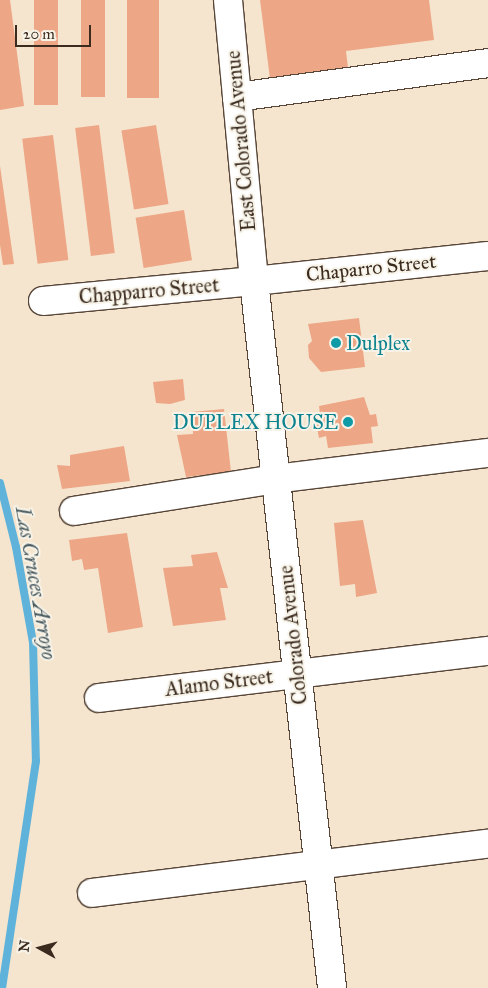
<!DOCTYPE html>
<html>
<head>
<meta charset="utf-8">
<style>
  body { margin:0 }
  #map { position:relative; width:488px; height:988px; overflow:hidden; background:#f5e5ce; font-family:"IM FELL Great Primer",serif }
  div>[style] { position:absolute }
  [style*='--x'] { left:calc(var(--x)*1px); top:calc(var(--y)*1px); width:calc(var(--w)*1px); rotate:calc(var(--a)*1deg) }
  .stream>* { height:8px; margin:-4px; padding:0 4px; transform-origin:4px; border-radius:4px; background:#5fb3db }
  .building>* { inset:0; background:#eda686; transform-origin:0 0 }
  .roads { filter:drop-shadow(1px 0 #574638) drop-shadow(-1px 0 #574638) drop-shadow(0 1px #574638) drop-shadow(0 -1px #574638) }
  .minor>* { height:28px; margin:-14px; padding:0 14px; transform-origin:14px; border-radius:14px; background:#fff }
  .dots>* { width:14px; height:14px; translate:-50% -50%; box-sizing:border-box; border:2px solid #f7f3e8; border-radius:50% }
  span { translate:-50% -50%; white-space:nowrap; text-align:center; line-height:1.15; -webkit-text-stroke:4px #f7f3e8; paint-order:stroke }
  .street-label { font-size:20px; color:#3b2a1e }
  .culture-label { font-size:20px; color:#0d838f }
  .left { translate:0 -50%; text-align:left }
  .right { translate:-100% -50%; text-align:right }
  .water-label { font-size:21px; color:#485a60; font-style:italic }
  .north { position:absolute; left:15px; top:923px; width:50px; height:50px; -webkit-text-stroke:4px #f7f3e8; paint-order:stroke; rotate:277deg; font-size:14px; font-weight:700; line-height:20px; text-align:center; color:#3b2a1e }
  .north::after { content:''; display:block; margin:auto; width:18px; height:22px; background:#3b2a1e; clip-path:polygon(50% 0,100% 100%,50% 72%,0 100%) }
  .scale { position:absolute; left:15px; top:25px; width:76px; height:22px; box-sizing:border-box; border:2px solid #3b2a1e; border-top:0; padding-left:6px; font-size:15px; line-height:18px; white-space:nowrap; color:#3b2a1e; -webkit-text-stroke:4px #f7f3e8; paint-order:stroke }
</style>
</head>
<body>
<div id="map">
  <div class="stream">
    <div style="--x:0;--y:483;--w:66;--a:76"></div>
    <div style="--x:16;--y:547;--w:97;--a:79.9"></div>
    <div style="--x:33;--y:642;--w:119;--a:88.6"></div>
    <div style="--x:36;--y:761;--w:230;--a:98.5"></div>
  </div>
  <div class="building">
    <div style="clip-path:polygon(0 0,10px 0,24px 106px,0 110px)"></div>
    <div style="left:34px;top:0;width:24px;height:105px"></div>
    <div style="left:81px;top:0;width:24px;height:97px"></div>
    <div style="left:127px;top:0;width:32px;height:98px"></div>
    <div style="clip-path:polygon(260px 0,429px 0,434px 40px,346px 51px,348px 68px,270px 79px)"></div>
    <div style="left:99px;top:125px;width:129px;height:24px;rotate:83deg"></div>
    <div style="left:156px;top:125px;width:80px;height:35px;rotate:81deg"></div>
    <div style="left:53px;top:135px;width:126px;height:31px;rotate:83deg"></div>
    <div style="clip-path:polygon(0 166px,14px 264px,3px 265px,0 245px)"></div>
    <div style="left:184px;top:210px;width:51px;height:49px;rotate:81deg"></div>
    <div style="clip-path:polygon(359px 318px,365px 367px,321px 372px,309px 358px,308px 345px,312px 341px,308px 324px)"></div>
    <div style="clip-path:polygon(183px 379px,185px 400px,170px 404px,156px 403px,153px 382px)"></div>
    <div style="clip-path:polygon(364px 397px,370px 415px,376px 414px,378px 426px,371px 427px,373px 443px,328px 448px,326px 436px,319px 438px,316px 423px,321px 422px,319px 406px)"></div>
    <div style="clip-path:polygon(224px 409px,231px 472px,186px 477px,177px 435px,193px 434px,192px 412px)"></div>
    <div style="clip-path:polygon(124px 446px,130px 481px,62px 489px,57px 465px,70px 466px,70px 455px)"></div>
    <div style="clip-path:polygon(363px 520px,377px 593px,356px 597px,355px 584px,340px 586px,334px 523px)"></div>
    <div style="clip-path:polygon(127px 533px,143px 627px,108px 633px,98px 568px,84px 570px,82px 559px,72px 561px,69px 540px)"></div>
    <div style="clip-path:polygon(217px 552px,228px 588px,220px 588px,226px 620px,173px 626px,163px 568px,193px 566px,191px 555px)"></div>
  </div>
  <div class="roads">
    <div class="minor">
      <div style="--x:228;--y:0;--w:282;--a:84.7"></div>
      <div style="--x:254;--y:281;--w:711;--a:83.7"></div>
      <div style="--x:237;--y:97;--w:253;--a:-7.7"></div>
      <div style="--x:43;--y:301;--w:212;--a:-5.4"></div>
      <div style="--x:254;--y:281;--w:235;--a:-6.1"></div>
      <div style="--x:74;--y:511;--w:204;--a:-9"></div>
      <div style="--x:275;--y:479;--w:215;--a:-7"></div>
      <div style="--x:99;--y:698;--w:392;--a:-6.9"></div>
      <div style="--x:92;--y:893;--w:399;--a:-7.1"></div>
    </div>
  </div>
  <div class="dots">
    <div style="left:336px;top:343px;background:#0f9aa8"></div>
    <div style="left:348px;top:422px;background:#0f9aa8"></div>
  </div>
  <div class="street-label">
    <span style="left:241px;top:141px;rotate:-95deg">East Colorado Avenue</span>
    <span style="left:371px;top:268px;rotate:-6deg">Chaparro Street</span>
    <span style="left:149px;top:291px;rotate:-5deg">Chapparro Street</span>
    <span style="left:293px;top:635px;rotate:-96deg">Colorado Avenue</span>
    <span style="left:219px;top:683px;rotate:-7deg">Alamo Street</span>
  </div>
  <div class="culture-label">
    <span class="left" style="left:346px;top:343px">Dulplex</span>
    <span class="right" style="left:338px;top:422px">DUPLEX HOUSE</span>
  </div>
  <div class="water-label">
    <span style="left:36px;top:583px;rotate:80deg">Las Cruces Arroyo</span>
  </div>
  <div class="north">N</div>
  <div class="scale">20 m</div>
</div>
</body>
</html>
